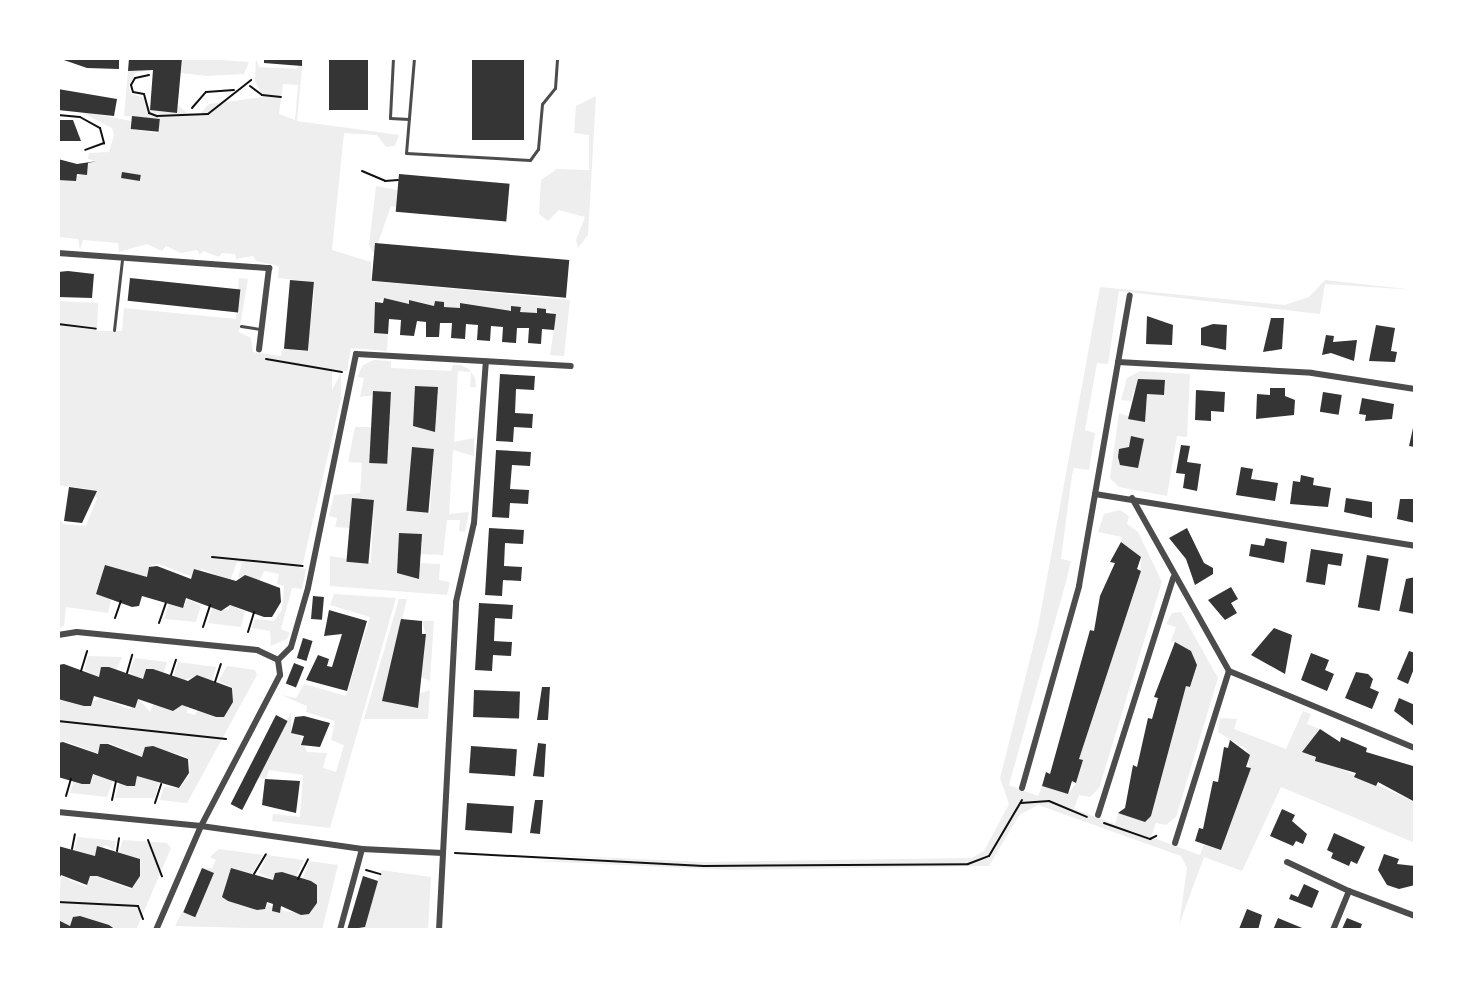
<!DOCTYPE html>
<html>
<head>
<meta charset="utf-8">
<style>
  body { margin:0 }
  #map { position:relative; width:1473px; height:988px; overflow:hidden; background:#fff; font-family:Mulish,sans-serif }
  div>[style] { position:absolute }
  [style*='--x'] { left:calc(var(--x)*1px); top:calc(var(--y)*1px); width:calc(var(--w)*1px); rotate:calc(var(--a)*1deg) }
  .green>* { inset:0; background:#eee }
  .building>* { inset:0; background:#353535; transform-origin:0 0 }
  .path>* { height:2px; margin:-1px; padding:0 1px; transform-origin:1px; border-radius:1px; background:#111 }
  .service>* { height:3px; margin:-1.5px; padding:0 1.5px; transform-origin:1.5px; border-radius:1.5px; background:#4c4c4c }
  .minor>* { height:6px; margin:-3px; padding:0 3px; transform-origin:3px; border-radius:3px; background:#4c4c4c }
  span { translate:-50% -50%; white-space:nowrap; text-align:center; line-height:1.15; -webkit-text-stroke:6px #fff; paint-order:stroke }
  .frame { position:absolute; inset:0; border:60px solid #fff; pointer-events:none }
</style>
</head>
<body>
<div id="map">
  <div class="green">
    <div style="clip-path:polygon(182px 58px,190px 58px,249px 62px,244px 74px,207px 76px,181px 73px)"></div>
    <div style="clip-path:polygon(evenodd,256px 58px,259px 67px,297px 69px,303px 58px,297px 121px,399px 135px,395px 146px,386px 147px,377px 135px,344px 133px,332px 250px,371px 262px,371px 281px,570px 300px,564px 356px,550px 355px,556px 314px,546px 309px,537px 308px,537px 313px,520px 312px,520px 307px,511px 311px,461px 303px,460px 308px,444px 307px,444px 302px,435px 301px,434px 306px,410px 300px,409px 304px,384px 298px,375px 302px,375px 333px,388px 334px,387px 351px,351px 348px,347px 371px,332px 369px,332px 390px,341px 373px,341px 399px,303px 563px,297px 567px,306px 569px,302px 589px,292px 588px,281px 629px,290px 633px,287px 639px,271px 646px,270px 631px,252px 628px,255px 619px,274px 621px,282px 610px,284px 586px,277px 584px,279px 574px,264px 571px,259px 582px,238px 577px,242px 563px,237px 562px,230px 581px,202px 569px,193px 577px,159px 564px,152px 565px,149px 578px,105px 565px,96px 593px,111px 600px,108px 613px,66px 607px,64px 626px,58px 628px,58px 517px,63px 524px,86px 526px,97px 498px,88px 489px,58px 485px,58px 301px,98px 303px,97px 331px,122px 331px,124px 308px,236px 319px,239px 278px,248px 279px,239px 332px,251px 338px,253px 352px,281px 356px,282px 349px,306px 351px,314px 297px,314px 282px,278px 278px,279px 266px,256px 261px,253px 256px,236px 259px,235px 254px,222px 253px,219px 257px,203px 251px,200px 255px,197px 250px,181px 253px,166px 246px,162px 251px,147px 244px,119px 252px,118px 243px,83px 240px,80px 250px,78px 239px,58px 237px,58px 180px,87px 174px,88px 163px,97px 161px,88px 159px,89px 153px,109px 152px,114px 135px,112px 128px,79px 111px,131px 121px,130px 129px,158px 133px,160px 119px,124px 116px,128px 71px,153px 70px,135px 73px,129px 86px,131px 94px,145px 98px,150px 110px,177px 113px,178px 105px,187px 113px,201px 113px,209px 104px,263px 97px,255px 81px,256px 58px,283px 84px,298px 85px,295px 120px,279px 114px,283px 84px)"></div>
    <div style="clip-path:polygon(596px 96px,588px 235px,578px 248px,576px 240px,585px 217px,559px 210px,548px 221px,539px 214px,541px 180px,557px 169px,589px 170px,589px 135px,574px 133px,576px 106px)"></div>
    <div style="clip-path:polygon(376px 186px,398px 190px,397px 207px,391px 206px,374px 254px,369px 245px)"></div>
    <div style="clip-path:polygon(1325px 280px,1415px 290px,1325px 284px,1320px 314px,1119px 291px,1108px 364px,1097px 363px,1085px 430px,1095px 433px,1089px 470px,1074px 468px,1072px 475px,1061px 559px,1071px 561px,1066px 582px,1009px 785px,1038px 796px,1042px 786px,1068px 794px,1077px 782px,1083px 761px,1079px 759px,1141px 571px,1141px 557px,1121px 542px,1122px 537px,1098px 532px,1104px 514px,1120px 510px,1129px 516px,1127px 524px,1138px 532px,1162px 582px,1099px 788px,1090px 797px,1079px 795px,1074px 809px,1115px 824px,1118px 813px,1144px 821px,1151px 816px,1186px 686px,1191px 686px,1197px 665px,1191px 651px,1171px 641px,1176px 627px,1166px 624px,1172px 613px,1181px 612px,1218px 678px,1176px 817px,1166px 825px,1156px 823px,1151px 837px,1200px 855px,1204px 844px,1221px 849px,1250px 769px,1246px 749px,1218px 732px,1220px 718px,1237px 719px,1234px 729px,1286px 749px,1303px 711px,1311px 714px,1307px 724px,1320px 729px,1303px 752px,1415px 802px,1415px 843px,1281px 787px,1242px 871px,1204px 857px,1179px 925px,1187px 868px,1181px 856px,1038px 805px,1019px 815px,989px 866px,732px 870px,535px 861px,616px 859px,535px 854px,703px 862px,972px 858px,984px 851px,1009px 804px,1000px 778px,1038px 627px,1100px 287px,1285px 305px,1309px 297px)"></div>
    <div style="clip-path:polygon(evenodd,374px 360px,391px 361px,391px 368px,451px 371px,453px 365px,460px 365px,469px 369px,475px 378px,476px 387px,470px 387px,471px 372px,458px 371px,454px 442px,474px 438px,474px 456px,453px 450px,449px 514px,469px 512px,465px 532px,459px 531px,460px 520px,447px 520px,443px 555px,420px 554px,421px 534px,399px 533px,397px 573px,419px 579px,420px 563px,440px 564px,439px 580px,450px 582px,447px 595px,330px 586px,330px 556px,371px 563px,374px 500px,352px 499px,350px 528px,335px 527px,337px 518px,329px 516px,334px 495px,360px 493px,362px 463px,348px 462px,355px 427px,371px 427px,386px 463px,391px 393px,360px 397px,364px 378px,357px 377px,363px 365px,374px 360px,415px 386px,437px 387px,435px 432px,413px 426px,415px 386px,374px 360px,412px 448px,434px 449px,430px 513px,408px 511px,412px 448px)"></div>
    <div style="clip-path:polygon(1140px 371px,1190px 374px,1187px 437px,1177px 436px,1167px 496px,1119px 487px,1110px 478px,1119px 413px,1145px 422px,1147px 394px,1164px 395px,1165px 380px,1134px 390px,1131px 401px,1121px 400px,1127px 378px)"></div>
    <div style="clip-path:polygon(334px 594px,396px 598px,330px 828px,272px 821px,273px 814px,300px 817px,303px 775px,269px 770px,266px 779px,258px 778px,291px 712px,291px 733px,300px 736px,307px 752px,327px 753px,323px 768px,336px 772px,344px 745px,331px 740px,335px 721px,306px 712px,307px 706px,281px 695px,296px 698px,304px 684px,346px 696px,370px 617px,330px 605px)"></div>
    <div style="clip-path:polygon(187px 599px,201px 605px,196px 622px,164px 619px,169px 603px,185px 605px)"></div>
    <div style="clip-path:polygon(399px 599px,407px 599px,382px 701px,417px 707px,418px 694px,430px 690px,428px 719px,364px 719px)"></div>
    <div style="clip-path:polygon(230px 605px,245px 612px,241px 627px,208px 623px,212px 608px,228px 610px)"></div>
    <div style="clip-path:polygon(422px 621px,434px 621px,430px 681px,419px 676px,426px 635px)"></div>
    <div style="clip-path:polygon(88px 656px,122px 657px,117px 669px,109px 667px,100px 678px,84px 670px)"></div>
    <div style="clip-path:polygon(135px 658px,167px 662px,163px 675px,154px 669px,144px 680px,138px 678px,129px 672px)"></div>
    <div style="clip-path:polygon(178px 662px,216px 667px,212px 682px,198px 675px,182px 681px,174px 675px)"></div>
    <div style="clip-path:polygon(227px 666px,255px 670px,257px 675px,187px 803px,160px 800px,164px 787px,180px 788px,189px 776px,190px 760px,182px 755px,146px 746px,144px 757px,109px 743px,100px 754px,65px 741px,58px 744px,58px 699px,64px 698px,83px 706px,100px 698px,129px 709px,139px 699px,150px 712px,154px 702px,173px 711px,182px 704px,188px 706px,187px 713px,195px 715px,198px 709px,216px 718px,233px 702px,233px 688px,218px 681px)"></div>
    <div style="clip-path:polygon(94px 774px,114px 778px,107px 797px,70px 793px,75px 777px,91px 782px)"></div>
    <div style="clip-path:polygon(138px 775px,159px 782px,155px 798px,115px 798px,119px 783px,135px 785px)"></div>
    <div style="clip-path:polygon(78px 837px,99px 839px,116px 841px,114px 850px,106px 845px,95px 856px,74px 850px)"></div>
    <div style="clip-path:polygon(123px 840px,167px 843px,171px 848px,136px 930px,64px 925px,58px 919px,61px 876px,86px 887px,90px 874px,131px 889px,140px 874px,141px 859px,119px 852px)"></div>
    <div style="clip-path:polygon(219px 849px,263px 855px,252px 874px,231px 868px,222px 897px,265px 909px,266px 902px,280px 913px,282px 907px,283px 911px,309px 914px,317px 903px,317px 885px,303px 878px,309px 861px,338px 865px,322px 930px,175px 926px,182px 912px,194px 917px,214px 874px,202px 868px,212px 868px,216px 860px,210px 857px)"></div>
    <div style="clip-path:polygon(267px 855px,304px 860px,295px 879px,276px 873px,273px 880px,259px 873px)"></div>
    <div style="clip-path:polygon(381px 870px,431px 877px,428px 930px,364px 930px)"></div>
  </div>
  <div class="building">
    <div style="clip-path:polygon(58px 58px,119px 58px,119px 69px,87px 68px)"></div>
    <div style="clip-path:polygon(129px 58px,182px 58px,177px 113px,150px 110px,153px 70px,128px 71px)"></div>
    <div style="clip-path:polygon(264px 58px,302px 58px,302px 66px,264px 63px)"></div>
    <div style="left:329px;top:58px;width:39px;height:52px"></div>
    <div style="left:472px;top:58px;width:52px;height:82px"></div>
    <div style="clip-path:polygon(58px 89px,117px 99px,114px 116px,58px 110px)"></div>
    <div style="left:132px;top:116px;width:28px;height:13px;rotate:6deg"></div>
    <div style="clip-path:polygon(58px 120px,73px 120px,81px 141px,58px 141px)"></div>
    <div style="clip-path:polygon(58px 159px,77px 164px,97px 161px,88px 163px,87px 175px,77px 174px,76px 181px,58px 180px)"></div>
    <div style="left:122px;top:172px;width:19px;height:6px;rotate:9deg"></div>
    <div style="left:399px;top:174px;width:111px;height:38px;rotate:5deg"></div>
    <div style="left:375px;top:243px;width:195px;height:38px;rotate:5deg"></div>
    <div style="clip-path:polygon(68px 271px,94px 274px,92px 298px,58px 297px,58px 272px)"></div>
    <div style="left:130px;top:278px;width:111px;height:23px;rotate:6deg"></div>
    <div style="left:290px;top:280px;width:24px;height:69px;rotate:5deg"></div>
    <div style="clip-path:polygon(384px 298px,409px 304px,409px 300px,434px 306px,435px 301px,444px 302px,444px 307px,460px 308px,460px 303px,511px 311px,511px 306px,521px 307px,520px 312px,537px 313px,537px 308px,546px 309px,546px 313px,556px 314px,554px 330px,542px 329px,541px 344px,528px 343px,529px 328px,517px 328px,516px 343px,502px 342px,503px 327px,491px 326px,490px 341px,477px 340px,478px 325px,466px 324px,465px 339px,451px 338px,452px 323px,440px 323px,439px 337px,426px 337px,426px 322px,417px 321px,414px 336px,400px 335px,401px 320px,389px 319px,388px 334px,374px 333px,375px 302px,383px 303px)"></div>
    <div style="clip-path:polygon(1147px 316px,1173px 325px,1172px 345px,1146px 344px)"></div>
    <div style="clip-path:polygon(1271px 318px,1284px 318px,1282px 349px,1263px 352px)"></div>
    <div style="clip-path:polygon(1213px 324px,1227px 325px,1226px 350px,1201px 345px,1201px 328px)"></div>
    <div style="clip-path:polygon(1376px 325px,1395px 328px,1391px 351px,1397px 352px,1395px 362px,1369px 361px)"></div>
    <div style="clip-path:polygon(1326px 335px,1334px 336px,1333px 342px,1357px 340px,1354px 361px,1331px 353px,1322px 355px)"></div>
    <div style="clip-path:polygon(500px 374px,535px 376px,534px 390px,516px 389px,515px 413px,533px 414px,532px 428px,514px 427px,513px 442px,496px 441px)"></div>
    <div style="clip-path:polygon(1138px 379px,1165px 380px,1164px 395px,1147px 394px,1145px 422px,1128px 419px)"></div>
    <div style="clip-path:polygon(415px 386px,438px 387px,435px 432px,413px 426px)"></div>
    <div style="clip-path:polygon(1270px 388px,1285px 388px,1285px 396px,1295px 400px,1294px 415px,1256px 419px,1257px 394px,1270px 395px)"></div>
    <div style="clip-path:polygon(1196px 390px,1225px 392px,1224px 412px,1211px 411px,1211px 421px,1195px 420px)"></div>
    <div style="left:373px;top:391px;width:18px;height:72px;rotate:3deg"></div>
    <div style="left:1323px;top:392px;width:19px;height:20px;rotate:9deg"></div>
    <div style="clip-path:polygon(1362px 398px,1394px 404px,1392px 419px,1365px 421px,1366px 415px,1359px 414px)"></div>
    <div style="clip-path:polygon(1415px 419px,1415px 447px,1409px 446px)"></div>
    <div style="clip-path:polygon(1131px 436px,1144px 439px,1138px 468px,1120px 465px,1118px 457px,1119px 449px,1129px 447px)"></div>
    <div style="clip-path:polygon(1181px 445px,1190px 446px,1187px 462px,1201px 464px,1197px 491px,1183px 488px,1185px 474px,1176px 473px)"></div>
    <div style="left:412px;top:447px;width:22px;height:64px;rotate:5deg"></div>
    <div style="clip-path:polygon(496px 450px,531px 452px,530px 466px,512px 465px,510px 489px,529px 490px,528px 504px,510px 503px,509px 518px,492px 517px)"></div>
    <div style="clip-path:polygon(1241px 467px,1253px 469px,1251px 479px,1278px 483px,1275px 501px,1236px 495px)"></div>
    <div style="clip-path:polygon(1301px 475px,1314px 478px,1313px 485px,1331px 488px,1328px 507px,1290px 504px,1293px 481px,1300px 482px)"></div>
    <div style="clip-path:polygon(69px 487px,97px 491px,82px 523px,64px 521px)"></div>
    <div style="left:352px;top:498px;width:22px;height:64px;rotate:5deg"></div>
    <div style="clip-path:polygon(1346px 498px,1372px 502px,1372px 518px,1344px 512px)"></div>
    <div style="clip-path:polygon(1400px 499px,1415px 499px,1415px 523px,1397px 519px)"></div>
    <div style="clip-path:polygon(489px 528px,524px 530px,523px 544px,505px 543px,504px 566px,522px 567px,521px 581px,503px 580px,502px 596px,485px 595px)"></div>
    <div style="clip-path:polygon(1187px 528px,1204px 563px,1213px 568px,1213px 574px,1195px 585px,1186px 559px,1169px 538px)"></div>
    <div style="clip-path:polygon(399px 533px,422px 534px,419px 579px,397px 573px)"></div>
    <div style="clip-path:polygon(1266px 538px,1287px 542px,1284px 563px,1249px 556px,1251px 544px,1264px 546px)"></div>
    <div style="clip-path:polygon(1121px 542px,1141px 557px,1137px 569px,1141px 571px,1079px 759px,1083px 760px,1076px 783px,1072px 781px,1068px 794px,1042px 786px,1046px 772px,1050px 774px,1090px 630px,1094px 631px,1100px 596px,1115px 563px,1110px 562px)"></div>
    <div style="clip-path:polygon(1311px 549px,1343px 554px,1341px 566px,1328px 564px,1325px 585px,1306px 582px)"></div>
    <div style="left:1367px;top:555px;width:22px;height:53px;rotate:10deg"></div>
    <div style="clip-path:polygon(105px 565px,147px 577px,149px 567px,157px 566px,191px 579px,194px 569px,236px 581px,245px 575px,280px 588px,281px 602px,272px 617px,264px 617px,230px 605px,221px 611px,186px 598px,183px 608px,142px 596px,139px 606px,132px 607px,96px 594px)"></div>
    <div style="clip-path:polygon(1415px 577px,1415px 614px,1399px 611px,1406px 579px)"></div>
    <div style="clip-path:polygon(1231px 587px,1238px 599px,1231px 603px,1237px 613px,1225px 620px,1208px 600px)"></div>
    <div style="left:313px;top:596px;width:11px;height:23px;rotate:5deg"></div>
    <div style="clip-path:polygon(479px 603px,513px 605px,512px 619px,495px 618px,494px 641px,512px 642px,511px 656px,493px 655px,492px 671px,475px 670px)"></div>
    <div style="clip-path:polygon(329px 610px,367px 621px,347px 691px,306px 680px,318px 655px,329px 659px,327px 666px,332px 667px,342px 634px,324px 636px)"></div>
    <div style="clip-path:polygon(401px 619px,422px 621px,422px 634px,426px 634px,418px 708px,382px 701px)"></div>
    <div style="clip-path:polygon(1274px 628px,1292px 635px,1285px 674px,1251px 655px)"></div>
    <div style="left:303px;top:638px;width:10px;height:21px;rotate:17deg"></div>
    <div style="clip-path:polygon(1175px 642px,1191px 651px,1197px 665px,1190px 687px,1186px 686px,1151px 816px,1145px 822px,1118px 813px,1125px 808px,1133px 765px,1137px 767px,1148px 718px,1152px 719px,1158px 698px,1154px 697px)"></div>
    <div style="clip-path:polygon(1409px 651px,1415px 653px,1415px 666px,1408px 684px,1397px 679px)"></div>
    <div style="clip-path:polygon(1311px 653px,1329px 660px,1325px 670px,1334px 674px,1327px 691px,1301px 680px)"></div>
    <div style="left:294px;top:663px;width:11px;height:22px;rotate:22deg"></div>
    <div style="clip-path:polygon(64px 664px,99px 677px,101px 667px,109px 667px,143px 679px,146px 669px,153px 669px,188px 681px,197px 675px,232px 688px,233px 702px,224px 717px,216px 717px,182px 705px,173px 711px,138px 699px,135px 708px,94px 696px,91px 706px,84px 706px,58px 699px,58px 665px)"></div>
    <div style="clip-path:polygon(1356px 672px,1368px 674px,1373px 679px,1370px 688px,1379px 692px,1372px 709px,1345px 698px)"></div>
    <div style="clip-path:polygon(542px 687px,550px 687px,548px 720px,537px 720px)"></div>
    <div style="left:474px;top:690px;width:46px;height:27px;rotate:2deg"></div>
    <div style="clip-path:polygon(1399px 698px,1415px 705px,1415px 727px,1394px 711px)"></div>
    <div style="left:276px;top:715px;width:13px;height:100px;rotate:27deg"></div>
    <div style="clip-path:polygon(304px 716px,330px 723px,320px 747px,301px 745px,304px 736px,291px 733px,295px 717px)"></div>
    <div style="clip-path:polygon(1320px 729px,1340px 742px,1341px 737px,1367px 748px,1366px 752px,1413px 766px,1415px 802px,1378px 782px,1376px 786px,1354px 777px,1356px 773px,1315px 761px,1316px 757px,1302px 752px)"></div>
    <div style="clip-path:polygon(1230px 740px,1250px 755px,1246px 767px,1251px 768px,1221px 850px,1195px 841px,1199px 828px,1203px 829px,1213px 781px,1218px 782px,1224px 747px,1228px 748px)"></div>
    <div style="clip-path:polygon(63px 742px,98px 754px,100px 744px,108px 744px,142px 757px,145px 747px,153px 746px,188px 759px,189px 773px,179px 788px,137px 776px,135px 786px,127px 786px,93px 774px,90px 784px,82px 784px,58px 777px,58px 743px)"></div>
    <div style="clip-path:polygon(538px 743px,546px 744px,544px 777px,533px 776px)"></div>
    <div style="left:471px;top:746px;width:46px;height:27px;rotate:4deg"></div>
    <div style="clip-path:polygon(265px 779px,300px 781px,296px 813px,262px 805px)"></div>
    <div style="clip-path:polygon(535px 800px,543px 800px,540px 834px,530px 833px)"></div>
    <div style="left:467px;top:803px;width:47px;height:27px;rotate:4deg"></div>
    <div style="clip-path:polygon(1282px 809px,1295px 815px,1292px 821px,1307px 834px,1303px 844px,1296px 841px,1293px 846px,1270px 836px)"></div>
    <div style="clip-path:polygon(1334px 833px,1365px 847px,1357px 864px,1351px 861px,1349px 866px,1331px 858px,1333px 853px,1327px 850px)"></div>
    <div style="clip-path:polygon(58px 846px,95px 856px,97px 846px,140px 859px,140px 876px,132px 888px,97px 876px,90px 876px,87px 885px,61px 875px,58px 881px)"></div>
    <div style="clip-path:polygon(1384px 854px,1399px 859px,1397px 864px,1415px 866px,1415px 885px,1399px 889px,1387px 885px,1378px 870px)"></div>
    <div style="left:202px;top:868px;width:13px;height:48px;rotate:23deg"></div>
    <div style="clip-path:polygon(231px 868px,273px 880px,275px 873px,282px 872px,311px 881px,317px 885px,317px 903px,309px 914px,301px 915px,281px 906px,280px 913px,272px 911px,273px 904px,267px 902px,265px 909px,257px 910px,228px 901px,222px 897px)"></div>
    <div style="clip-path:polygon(363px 876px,378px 881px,365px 927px,347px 930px)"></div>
    <div style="clip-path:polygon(1304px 884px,1319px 891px,1312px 908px,1289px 899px,1291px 894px,1298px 897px)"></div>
    <div style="clip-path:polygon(1247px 909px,1262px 915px,1258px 930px,1239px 929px)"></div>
    <div style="clip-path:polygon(80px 916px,109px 925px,116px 930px,58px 930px,58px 920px,70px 926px,73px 917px)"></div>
    <div style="clip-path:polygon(1278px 918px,1307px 930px,1273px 930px)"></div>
    <div style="clip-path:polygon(1347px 918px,1362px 924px,1360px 930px,1342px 929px)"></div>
  </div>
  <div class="path">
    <div style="--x:149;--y:75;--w:14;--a:168"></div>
    <div style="--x:135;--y:78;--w:8;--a:120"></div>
    <div style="--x:131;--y:85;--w:7;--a:74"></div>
    <div style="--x:133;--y:92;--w:11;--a:10"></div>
    <div style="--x:144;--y:94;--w:20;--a:75"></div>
    <div style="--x:149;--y:113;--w:9;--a:21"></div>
    <div style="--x:157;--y:116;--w:51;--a:-2.2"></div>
    <div style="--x:208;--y:114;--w:55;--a:-38.3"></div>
    <div style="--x:250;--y:86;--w:15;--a:37"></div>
    <div style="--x:262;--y:95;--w:19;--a:6"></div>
    <div style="--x:192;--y:108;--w:21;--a:-49"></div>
    <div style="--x:206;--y:92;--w:28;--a:-4"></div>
    <div style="--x:58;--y:115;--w:22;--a:5"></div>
    <div style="--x:80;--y:117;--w:23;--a:29"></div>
    <div style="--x:100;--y:128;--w:16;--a:75"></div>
    <div style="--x:104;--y:143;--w:20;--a:160"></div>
    <div style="--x:362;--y:171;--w:25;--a:23"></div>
    <div style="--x:385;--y:181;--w:13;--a:-4"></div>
    <div style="--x:58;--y:324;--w:38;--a:7"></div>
    <div style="--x:266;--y:359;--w:77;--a:9.7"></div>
    <div style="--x:212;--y:557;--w:91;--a:5.6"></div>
    <div style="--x:115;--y:618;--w:18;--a:-71"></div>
    <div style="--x:159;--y:623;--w:21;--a:-71"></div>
    <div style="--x:203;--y:627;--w:23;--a:-72"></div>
    <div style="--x:248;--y:632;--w:21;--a:-73"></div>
    <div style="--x:81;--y:671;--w:21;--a:-73"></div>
    <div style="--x:127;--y:673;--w:19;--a:-74"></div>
    <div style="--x:171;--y:675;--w:16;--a:-72"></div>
    <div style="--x:215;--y:682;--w:19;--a:-72"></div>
    <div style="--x:58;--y:721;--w:169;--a:6.1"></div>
    <div style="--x:66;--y:796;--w:18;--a:-74"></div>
    <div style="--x:112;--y:800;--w:19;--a:-78"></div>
    <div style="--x:155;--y:803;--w:20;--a:-72"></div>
    <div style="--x:1021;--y:803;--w:28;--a:-4"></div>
    <div style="--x:1049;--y:801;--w:41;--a:22.8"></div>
    <div style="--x:1104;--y:823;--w:49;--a:19.2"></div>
    <div style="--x:1150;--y:839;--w:7;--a:-27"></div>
    <div style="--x:148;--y:840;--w:39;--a:69"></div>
    <div style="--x:72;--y:849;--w:15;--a:-79"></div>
    <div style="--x:117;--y:851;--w:13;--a:-81"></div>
    <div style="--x:455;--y:853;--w:249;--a:3"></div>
    <div style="--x:704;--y:866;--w:264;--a:-0.4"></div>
    <div style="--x:968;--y:864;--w:22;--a:-21"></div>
    <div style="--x:989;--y:856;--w:65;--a:-59.5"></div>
    <div style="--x:366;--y:870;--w:15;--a:16"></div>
    <div style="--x:254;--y:874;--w:23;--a:-59"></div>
    <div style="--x:298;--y:879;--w:22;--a:-63"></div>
    <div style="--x:58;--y:902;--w:80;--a:2.9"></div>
    <div style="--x:138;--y:906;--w:14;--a:69"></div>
  </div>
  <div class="service">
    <div style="--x:393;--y:58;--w:60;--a:92.9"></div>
    <div style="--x:390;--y:118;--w:19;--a:3"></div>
    <div style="--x:414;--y:58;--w:95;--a:94.8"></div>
    <div style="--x:406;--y:153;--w:124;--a:3.2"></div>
    <div style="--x:530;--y:160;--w:14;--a:-54"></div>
    <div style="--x:538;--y:149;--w:45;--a:-84.9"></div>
    <div style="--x:542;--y:104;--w:21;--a:-51"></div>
    <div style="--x:555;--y:88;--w:30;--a:-86"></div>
    <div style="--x:241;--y:326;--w:20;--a:9"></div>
    <div style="--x:114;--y:330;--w:70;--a:-83.5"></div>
  </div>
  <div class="minor">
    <div style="--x:58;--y:253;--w:212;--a:4.1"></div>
    <div style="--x:269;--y:268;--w:82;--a:97"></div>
    <div style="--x:1118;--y:362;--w:194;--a:3.2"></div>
    <div style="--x:1312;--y:373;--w:104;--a:8.8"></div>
    <div style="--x:1095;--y:494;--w:324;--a:9.2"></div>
    <div style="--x:1132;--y:498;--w:198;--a:60.7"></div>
    <div style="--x:1229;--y:671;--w:201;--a:22.5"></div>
    <div style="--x:58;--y:635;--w:19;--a:-9"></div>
    <div style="--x:77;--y:632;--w:181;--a:5.7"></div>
    <div style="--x:257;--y:650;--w:23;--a:25"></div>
    <div style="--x:278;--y:660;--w:15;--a:82"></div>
    <div style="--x:280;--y:675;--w:170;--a:117.6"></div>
    <div style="--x:201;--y:826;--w:113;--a:113.4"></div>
    <div style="--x:278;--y:660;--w:18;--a:-45"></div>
    <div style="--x:291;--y:647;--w:61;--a:-73.9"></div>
    <div style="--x:308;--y:588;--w:239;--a:-78.4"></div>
    <div style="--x:356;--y:354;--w:215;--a:3.2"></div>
    <div style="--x:1022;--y:788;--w:210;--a:-74.2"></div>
    <div style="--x:1079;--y:586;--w:295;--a:-80.1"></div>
    <div style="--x:58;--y:812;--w:144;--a:5.6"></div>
    <div style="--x:201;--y:826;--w:163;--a:8.1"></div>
    <div style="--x:362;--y:849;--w:81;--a:2.8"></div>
    <div style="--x:1098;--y:815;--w:249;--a:-72.4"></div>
    <div style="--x:1175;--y:843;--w:180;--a:-72.6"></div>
    <div style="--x:1287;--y:862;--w:68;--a:25.1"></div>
    <div style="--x:340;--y:930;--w:84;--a:-74.8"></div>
    <div style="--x:439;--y:930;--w:328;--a:-87"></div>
    <div style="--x:456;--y:602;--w:81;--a:-77.2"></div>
    <div style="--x:474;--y:523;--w:162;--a:-85.8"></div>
    <div style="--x:1333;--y:930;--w:42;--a:-67.7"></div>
    <div style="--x:1349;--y:891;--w:71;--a:20.7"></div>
  </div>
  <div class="frame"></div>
</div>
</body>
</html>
